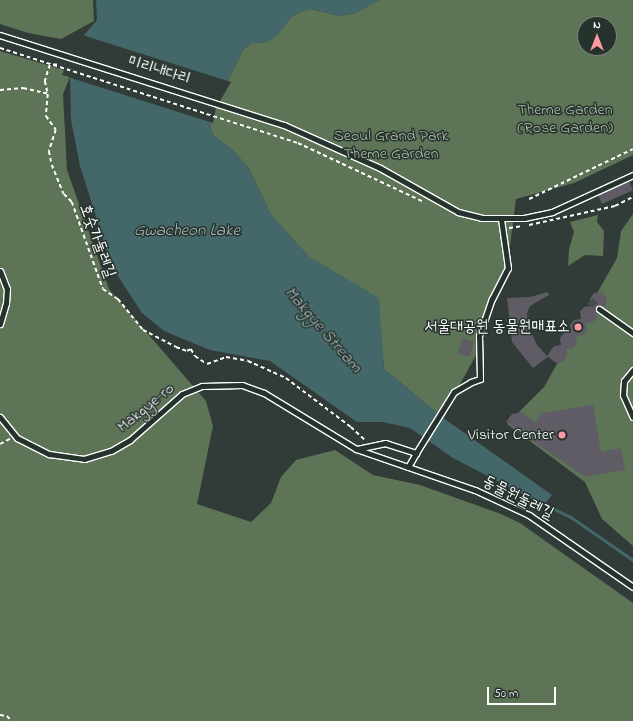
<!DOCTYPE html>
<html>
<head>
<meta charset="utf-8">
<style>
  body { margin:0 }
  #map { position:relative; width:633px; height:721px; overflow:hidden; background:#313b38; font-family:"Indie Flower","Poor Story",sans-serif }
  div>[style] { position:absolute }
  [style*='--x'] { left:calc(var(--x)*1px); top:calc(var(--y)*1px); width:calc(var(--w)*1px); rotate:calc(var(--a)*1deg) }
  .green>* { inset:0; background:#5e7457 }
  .water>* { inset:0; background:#44686a }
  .pier>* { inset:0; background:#313b38 }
  .stream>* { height:2.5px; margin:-1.25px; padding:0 1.25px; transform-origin:1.25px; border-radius:1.25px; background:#44686a }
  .building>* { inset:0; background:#5f5c66; transform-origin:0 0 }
  .pedestrian-tunnel>* { height:7px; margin-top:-3.5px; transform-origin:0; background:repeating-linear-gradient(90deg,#464f4c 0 7px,transparent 0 10.5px) }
  .path>* { height:1.5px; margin-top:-0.75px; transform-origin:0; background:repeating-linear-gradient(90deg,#fff 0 4px,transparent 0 7px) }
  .roads { filter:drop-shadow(1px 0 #fff) drop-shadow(-1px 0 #fff) drop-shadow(0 1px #fff) drop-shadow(0 -1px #fff) }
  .service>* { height:5px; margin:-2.5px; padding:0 2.5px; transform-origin:2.5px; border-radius:2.5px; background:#26332d }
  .dots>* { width:11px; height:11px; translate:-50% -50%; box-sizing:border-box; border:2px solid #26332d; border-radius:50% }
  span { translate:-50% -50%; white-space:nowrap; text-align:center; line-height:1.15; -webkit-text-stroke:3px #26332d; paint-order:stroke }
  .street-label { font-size:16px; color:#fff }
  .park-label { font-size:16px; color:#aebaab }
  .poi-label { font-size:16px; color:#fff }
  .right { translate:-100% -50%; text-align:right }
  .water-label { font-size:17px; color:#abbbbc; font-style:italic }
  .north { position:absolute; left:577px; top:16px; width:40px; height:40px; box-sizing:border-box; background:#26332d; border:1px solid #7d8581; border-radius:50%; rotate:0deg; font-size:11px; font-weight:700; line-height:16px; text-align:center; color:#fff }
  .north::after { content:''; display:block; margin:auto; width:14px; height:18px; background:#ff9aa2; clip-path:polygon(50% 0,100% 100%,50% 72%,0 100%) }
  .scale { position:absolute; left:487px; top:687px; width:69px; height:18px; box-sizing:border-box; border:2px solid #fff; border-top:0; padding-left:5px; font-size:12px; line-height:14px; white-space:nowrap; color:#fff; -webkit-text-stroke:3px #26332d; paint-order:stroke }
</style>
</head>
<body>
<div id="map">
  <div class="green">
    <div style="clip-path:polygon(0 0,93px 0,94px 21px,61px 39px,28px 33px,0 24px)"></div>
    <div style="clip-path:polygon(evenodd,379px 0,633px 0,633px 155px,574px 183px,516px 199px,508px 261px,475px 357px,442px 417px,384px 369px,378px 298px,309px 257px,271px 215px,249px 169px,233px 150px,213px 135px,210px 125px,214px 108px,243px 50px,252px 43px,266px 42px,276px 36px,292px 16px,302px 11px,311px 9px,340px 16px,355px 13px,379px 0,585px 24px,609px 24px,609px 48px,585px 48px,585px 24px)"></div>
    <div style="clip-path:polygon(0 51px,64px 70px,62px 75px,70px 77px,63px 94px,67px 170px,109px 289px,206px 401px,213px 426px,197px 504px,251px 522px,271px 503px,281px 477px,296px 460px,335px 450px,373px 475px,420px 485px,501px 514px,520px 523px,633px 603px,633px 721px,0 721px)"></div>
    <div style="clip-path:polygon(633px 214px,633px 546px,602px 519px,585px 482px,507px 424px,544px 387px,617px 258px,621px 231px)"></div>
    <div style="clip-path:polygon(598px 215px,597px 222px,604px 231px,603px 256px,585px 255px,568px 266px,569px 249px,574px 232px,570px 222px)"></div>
  </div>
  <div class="water">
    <div style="clip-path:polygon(96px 0,379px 0,355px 13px,340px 16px,312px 9px,302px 11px,292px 16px,277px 36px,266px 42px,252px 43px,243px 50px,214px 108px,210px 125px,213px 135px,233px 150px,249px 169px,271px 215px,309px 257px,379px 298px,384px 369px,442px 417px,552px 495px,544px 505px,453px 458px,410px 428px,383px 422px,357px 422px,270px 361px,210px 350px,164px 331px,142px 313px,112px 267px,80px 166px,71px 120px,70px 74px,84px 35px,97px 20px)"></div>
  </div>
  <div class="pier">
    <div style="clip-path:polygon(82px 35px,231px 82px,216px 108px,213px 123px,68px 77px)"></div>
  </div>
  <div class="stream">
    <div style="--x:542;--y:503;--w:32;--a:26"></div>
    <div style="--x:571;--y:517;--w:75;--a:34.7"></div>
  </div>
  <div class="building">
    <div style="left:629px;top:181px;width:10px;height:34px;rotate:66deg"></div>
    <div style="clip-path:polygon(548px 292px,549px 295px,530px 306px,527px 313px,528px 325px,537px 345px,548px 357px,533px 368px,512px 342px,507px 298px,530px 297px)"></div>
    <div style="clip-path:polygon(601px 292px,606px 297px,607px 303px,604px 307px,596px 306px,597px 317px,593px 322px,586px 323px,587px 330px,583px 335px,576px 336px,577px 343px,573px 348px,566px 349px,567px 356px,563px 362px,556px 363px,547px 356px,554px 346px,561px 345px,560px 338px,564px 333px,571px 332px,570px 325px,574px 320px,581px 319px,580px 312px,584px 307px,591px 306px,590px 299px,594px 293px)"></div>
    <div style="left:462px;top:338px;width:12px;height:16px;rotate:14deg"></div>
    <div style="clip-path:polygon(593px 405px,601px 452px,621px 448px,625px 470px,585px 477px,506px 422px,512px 414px,522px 412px,535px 422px,542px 413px)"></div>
  </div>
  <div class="pedestrian-tunnel">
    <div style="--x:590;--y:300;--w:13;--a:45"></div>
  </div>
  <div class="path">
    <div style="--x:0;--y:48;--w:313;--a:17.7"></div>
    <div style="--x:298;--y:143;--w:137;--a:25.1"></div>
    <div style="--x:57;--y:65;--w:7;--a:180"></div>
    <div style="--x:50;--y:65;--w:17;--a:107"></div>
    <div style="--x:45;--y:81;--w:13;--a:77"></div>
    <div style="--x:48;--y:94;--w:22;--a:95"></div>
    <div style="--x:46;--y:116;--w:17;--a:54"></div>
    <div style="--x:56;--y:130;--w:22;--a:108"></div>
    <div style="--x:49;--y:151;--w:14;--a:78"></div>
    <div style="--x:52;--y:165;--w:31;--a:68"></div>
    <div style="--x:64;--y:194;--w:11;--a:45"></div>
    <div style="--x:72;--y:202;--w:92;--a:70.4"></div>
    <div style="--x:103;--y:289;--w:18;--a:34"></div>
    <div style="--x:118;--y:299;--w:40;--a:51"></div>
    <div style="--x:143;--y:330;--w:37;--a:27"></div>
    <div style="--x:176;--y:347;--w:12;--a:20"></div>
    <div style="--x:187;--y:351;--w:4;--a:-27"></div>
    <div style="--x:191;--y:349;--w:8;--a:60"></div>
    <div style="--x:195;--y:356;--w:14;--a:34"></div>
    <div style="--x:207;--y:364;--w:20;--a:-20"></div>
    <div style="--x:226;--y:357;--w:22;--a:10"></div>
    <div style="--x:248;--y:361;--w:42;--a:24.1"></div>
    <div style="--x:286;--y:378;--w:81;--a:37"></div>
    <div style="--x:351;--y:427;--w:19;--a:43"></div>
    <div style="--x:0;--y:90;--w:23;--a:-5"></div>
    <div style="--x:23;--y:88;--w:26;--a:13"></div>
    <div style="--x:529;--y:199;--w:115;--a:-25.7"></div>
    <div style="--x:529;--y:225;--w:88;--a:-12.5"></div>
    <div style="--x:615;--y:206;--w:20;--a:-27"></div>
    <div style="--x:509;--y:228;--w:14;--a:-8"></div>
    <div style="--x:0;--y:444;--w:11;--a:-27"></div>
    <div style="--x:0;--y:715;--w:7;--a:8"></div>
    <div style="--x:7;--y:716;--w:7;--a:45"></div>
  </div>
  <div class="roads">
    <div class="service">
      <div style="--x:0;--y:35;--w:298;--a:17.6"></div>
      <div style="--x:284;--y:125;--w:105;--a:24.1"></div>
      <div style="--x:380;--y:168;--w:90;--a:29.4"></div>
      <div style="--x:458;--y:212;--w:25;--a:14"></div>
      <div style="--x:482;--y:218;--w:42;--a:0"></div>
      <div style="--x:524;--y:218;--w:29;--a:-12"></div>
      <div style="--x:552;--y:212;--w:89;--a:-24.6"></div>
      <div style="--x:0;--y:271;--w:19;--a:69"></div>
      <div style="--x:7;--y:289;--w:14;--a:94"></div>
      <div style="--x:6;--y:303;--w:22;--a:106"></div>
      <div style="--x:599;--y:309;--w:42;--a:35.2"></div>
      <div style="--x:633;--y:370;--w:14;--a:129"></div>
      <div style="--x:624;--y:381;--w:14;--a:94"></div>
      <div style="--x:623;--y:395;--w:24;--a:66"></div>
      <div style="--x:0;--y:417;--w:27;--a:51"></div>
      <div style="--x:17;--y:438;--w:36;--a:27"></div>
      <div style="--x:49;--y:454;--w:35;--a:8"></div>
      <div style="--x:84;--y:459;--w:28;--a:-17"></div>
      <div style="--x:111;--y:451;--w:22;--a:-30"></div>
      <div style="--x:130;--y:440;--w:69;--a:-41.5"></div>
      <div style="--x:182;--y:394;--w:22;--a:-22"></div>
      <div style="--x:202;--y:386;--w:40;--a:-1.4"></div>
      <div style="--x:242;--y:385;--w:23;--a:20"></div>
      <div style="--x:264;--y:393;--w:108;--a:31.3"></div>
      <div style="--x:356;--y:449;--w:126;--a:19"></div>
      <div style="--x:475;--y:490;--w:60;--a:24.8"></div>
      <div style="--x:529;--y:515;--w:126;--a:34.7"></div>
      <div style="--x:357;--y:449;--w:29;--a:-12"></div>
      <div style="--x:385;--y:443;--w:33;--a:18"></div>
      <div style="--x:416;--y:453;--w:72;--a:-58.1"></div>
      <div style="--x:454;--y:392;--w:20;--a:-30"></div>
      <div style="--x:471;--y:382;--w:9;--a:-18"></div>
      <div style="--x:480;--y:379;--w:43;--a:-91.3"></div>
      <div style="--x:479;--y:336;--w:39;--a:-71"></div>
      <div style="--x:492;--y:299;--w:35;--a:-63"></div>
      <div style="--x:508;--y:268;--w:49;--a:-98.1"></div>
      <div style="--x:408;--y:467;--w:16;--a:-60"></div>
    </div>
  </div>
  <div class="dots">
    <div style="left:578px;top:327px;background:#ff9aa2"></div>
    <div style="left:562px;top:435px;background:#ff9aa2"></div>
  </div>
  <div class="street-label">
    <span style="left:159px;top:71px;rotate:17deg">미리내다리</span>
    <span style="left:97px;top:241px;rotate:70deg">호숫가둘레길</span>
    <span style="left:146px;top:408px;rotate:-39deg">Makgye-ro</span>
    <span style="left:518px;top:498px;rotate:27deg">동물원둘레길</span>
  </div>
  <div class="park-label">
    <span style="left:565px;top:119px">Theme Garden<br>(Rose Garden)</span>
    <span style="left:391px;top:145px">Seoul Grand Park<br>Theme Garden</span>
  </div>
  <div class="poi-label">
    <span class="right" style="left:570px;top:327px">서울대공원 동물원매표소</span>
    <span class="right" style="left:554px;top:435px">Visitor Center</span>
  </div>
  <div class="water-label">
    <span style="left:187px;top:231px">Gwacheon Lake</span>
    <span style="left:323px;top:330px;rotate:49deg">Makgye Stream</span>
  </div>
  <div class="north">N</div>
  <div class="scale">50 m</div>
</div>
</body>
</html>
